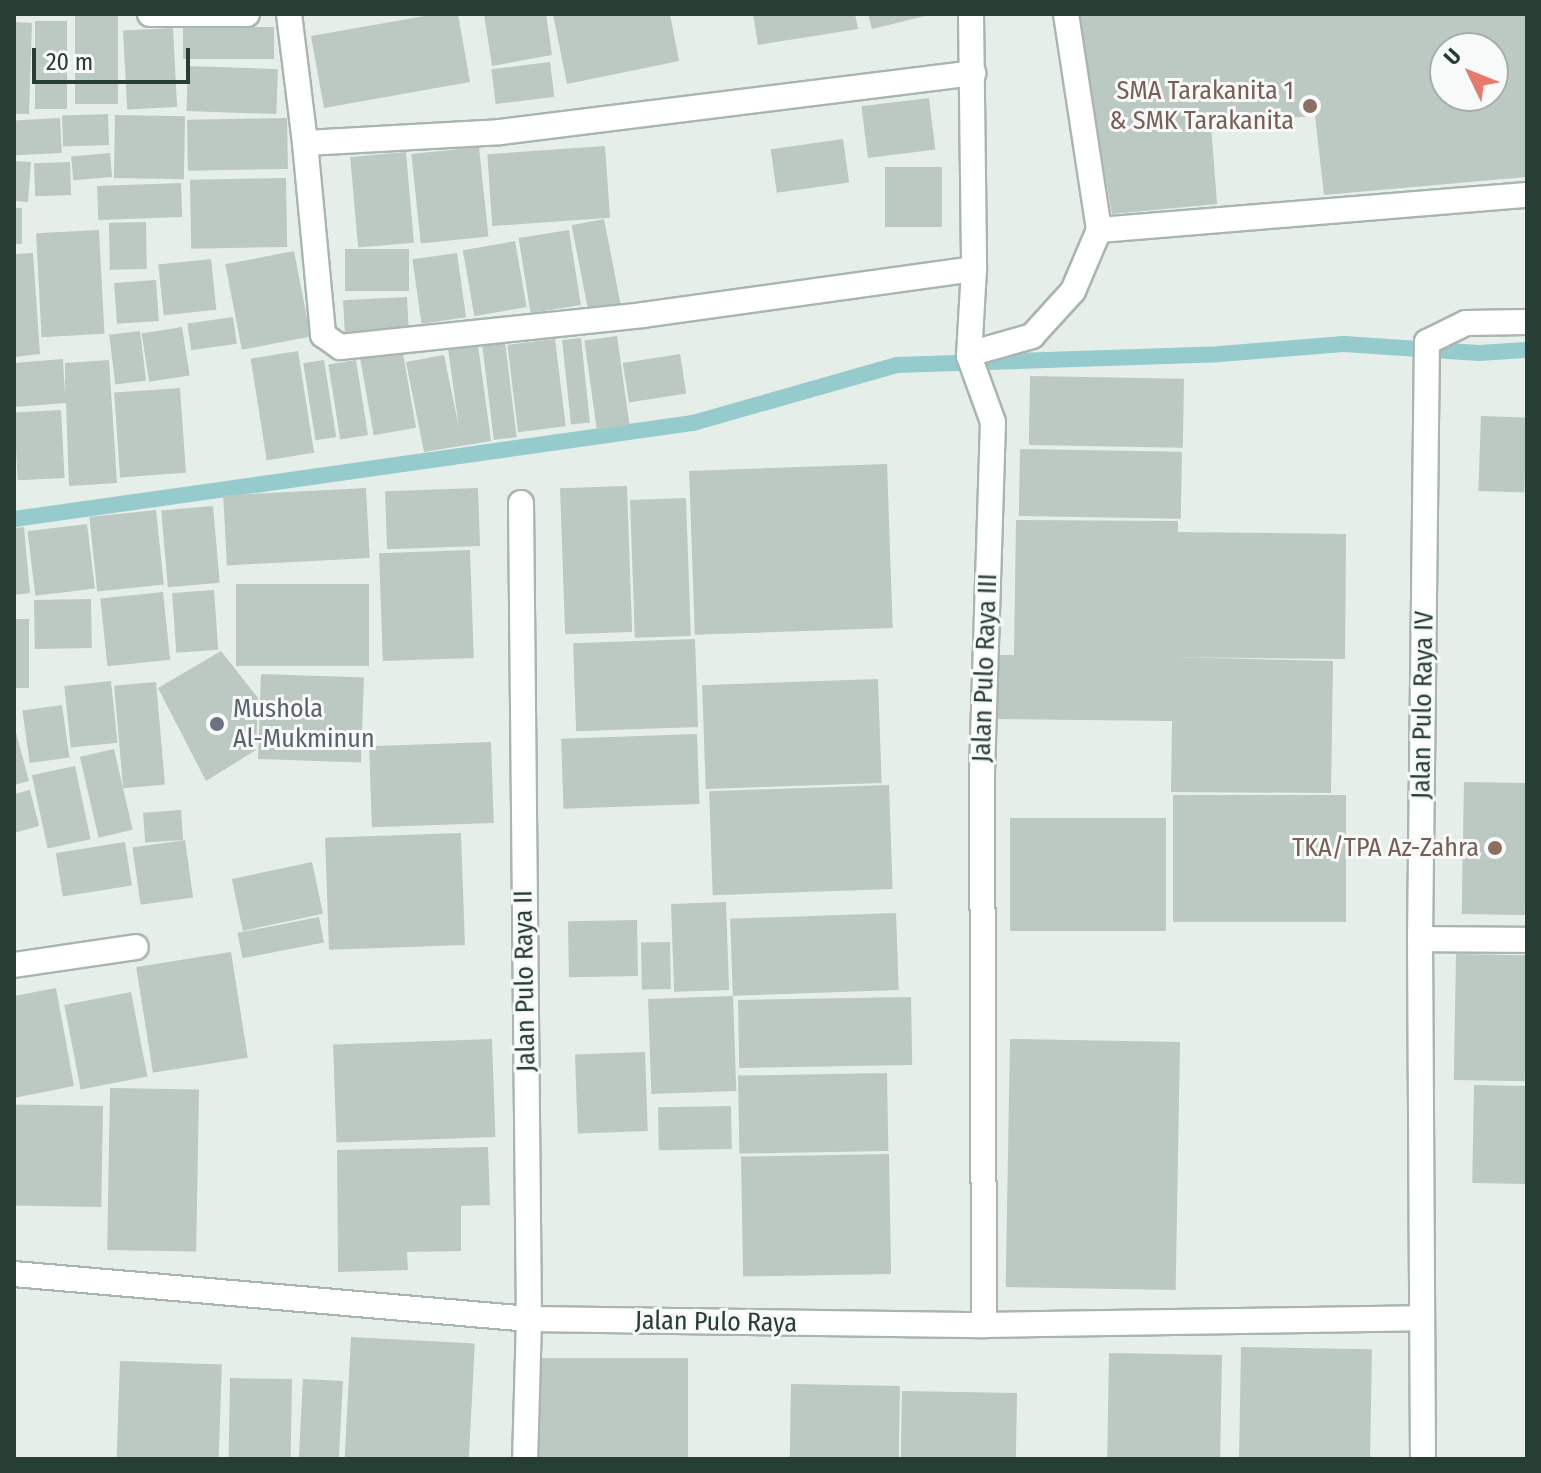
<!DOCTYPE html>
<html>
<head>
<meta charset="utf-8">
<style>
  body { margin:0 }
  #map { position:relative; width:1541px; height:1473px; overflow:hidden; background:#e6eee9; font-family:"Fira Sans Condensed",sans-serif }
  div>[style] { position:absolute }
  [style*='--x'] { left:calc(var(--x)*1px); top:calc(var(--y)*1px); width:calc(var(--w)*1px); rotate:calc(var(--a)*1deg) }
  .stream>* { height:16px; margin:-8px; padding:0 8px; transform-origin:8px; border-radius:8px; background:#95cbcc }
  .building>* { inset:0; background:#bcc8c2; transform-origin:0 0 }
  .roads { filter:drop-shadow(2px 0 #a9b6af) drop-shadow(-2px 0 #a9b6af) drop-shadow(0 2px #a9b6af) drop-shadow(0 -2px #a9b6af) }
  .minor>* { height:24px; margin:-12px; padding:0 12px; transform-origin:12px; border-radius:12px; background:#fff }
  .dots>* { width:22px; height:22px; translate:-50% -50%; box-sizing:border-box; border:4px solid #f7faf8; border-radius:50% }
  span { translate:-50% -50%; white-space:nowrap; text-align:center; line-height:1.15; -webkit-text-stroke:6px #f7faf8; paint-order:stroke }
  .education-label { font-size:26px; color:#785e54 }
  .right { translate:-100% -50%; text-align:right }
  .street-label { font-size:26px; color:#273e35 }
  .worship-label { font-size:26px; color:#5b616d }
  .left { translate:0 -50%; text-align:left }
  .frame { position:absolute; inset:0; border:16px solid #273e35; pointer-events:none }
  .north { position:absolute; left:1429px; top:32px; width:80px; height:80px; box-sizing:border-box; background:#f7faf8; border:2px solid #a4afaa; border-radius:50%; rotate:313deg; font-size:22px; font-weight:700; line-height:32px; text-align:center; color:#273e35 }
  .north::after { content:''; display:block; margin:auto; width:28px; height:36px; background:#e47b6e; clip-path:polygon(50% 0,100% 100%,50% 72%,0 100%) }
  .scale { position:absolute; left:32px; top:48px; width:158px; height:36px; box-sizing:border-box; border:4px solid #273e35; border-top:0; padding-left:10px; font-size:24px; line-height:28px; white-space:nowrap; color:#273e35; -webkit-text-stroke:6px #f7faf8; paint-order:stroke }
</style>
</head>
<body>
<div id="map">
  <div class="stream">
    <div style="--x:14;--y:519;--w:686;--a:-8.05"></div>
    <div style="--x:693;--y:423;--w:211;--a:-15.9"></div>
    <div style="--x:896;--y:365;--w:324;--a:-1.9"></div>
    <div style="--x:1220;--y:354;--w:124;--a:-4.6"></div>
    <div style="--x:1344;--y:344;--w:135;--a:3.8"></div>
    <div style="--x:1479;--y:353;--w:48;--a:-3.6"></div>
  </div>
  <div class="building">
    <div style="left:75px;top:14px;width:43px;height:90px"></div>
    <div style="clip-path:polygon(436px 14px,458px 14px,470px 82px,324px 108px,311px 36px)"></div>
    <div style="clip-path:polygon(484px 14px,546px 14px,552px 55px,492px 66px)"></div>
    <div style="clip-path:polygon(553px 14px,670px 14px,679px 61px,567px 84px)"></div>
    <div style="clip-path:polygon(753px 14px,855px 14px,858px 29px,758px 45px)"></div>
    <div style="clip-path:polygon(868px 14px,928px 14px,929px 15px,872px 29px)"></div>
    <div style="clip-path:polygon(evenodd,1077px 14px,1527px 14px,1527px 177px,1324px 195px,1315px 116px,1211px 124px,1217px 204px,1112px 214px,1077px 14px,1445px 48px,1493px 48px,1493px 96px,1445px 96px,1445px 48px)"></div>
    <div style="left:35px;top:21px;width:32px;height:88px"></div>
    <div style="clip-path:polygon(14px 22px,32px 23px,29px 114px,14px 114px)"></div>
    <div style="left:274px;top:27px;width:32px;height:91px;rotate:90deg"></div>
    <div style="left:173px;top:28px;width:79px;height:50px;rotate:87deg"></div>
    <div style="left:550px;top:62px;width:35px;height:59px;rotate:83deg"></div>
    <div style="left:188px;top:66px;width:90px;height:45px;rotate:2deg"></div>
    <div style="left:929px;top:98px;width:52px;height:68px;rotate:83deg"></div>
    <div style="left:108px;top:114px;width:31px;height:46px;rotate:88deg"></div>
    <div style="left:115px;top:115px;width:70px;height:63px;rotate:1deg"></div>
    <div style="left:60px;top:118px;width:35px;height:46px;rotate:87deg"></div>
    <div style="left:287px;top:118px;width:51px;height:100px;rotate:89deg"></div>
    <div style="left:843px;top:139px;width:44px;height:73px;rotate:82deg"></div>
    <div style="left:605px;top:146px;width:72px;height:118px;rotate:86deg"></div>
    <div style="left:479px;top:147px;width:90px;height:68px;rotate:84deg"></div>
    <div style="left:406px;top:152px;width:91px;height:56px;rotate:85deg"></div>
    <div style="left:110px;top:153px;width:24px;height:39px;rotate:85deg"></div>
    <div style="clip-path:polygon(14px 161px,31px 162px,28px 202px,14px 201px)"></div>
    <div style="left:70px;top:162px;width:33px;height:36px;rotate:88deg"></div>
    <div style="left:885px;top:167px;width:57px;height:60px"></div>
    <div style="left:286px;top:178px;width:69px;height:96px;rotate:89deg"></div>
    <div style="left:181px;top:183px;width:34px;height:84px;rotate:88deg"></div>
    <div style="left:14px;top:208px;width:8px;height:36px"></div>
    <div style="left:604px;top:219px;width:91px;height:33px;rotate:79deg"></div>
    <div style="left:146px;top:222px;width:47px;height:37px;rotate:89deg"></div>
    <div style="left:99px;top:230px;width:104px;height:63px;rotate:87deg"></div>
    <div style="left:569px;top:230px;width:76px;height:51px;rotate:81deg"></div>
    <div style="left:515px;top:241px;width:67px;height:53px;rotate:80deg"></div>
    <div style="left:345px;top:249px;width:64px;height:42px"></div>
    <div style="left:294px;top:251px;width:87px;height:70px;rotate:79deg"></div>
    <div style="clip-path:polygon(33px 253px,40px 354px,14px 357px,14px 254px)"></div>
    <div style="left:457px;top:253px;width:65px;height:45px;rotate:82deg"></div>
    <div style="left:211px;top:259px;width:51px;height:53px;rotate:84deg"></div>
    <div style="left:156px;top:280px;width:41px;height:42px;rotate:86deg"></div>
    <div style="left:407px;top:297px;width:40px;height:64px;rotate:87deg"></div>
    <div style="left:233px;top:317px;width:27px;height:46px;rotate:82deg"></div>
    <div style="left:182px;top:327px;width:49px;height:41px;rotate:81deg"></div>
    <div style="left:140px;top:331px;width:50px;height:31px;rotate:83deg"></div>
    <div style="left:617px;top:336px;width:90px;height:33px;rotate:82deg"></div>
    <div style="left:581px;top:338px;width:85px;height:19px;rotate:84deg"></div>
    <div style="left:555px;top:339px;width:88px;height:48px;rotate:83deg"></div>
    <div style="left:505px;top:342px;width:96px;height:23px;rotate:83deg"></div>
    <div style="clip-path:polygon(478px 345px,491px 441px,424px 452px,406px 362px,444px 355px,459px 428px,448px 349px)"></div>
    <div style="left:402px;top:348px;width:81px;height:43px;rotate:80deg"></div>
    <div style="left:298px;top:351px;width:103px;height:48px;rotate:81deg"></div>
    <div style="left:680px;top:354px;width:40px;height:58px;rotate:81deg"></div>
    <div style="clip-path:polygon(63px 359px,65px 395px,65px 363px,109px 360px,117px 483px,69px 486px,66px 403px,14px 407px,14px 363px)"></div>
    <div style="left:324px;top:360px;width:78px;height:21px;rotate:81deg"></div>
    <div style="left:356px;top:360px;width:76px;height:28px;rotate:81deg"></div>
    <div style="left:1030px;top:376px;width:154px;height:69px;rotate:1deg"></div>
    <div style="left:180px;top:388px;width:85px;height:66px;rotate:86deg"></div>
    <div style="left:61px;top:410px;width:68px;height:47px;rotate:87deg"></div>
    <div style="left:1481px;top:416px;width:46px;height:75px;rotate:2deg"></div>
    <div style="left:1020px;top:449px;width:162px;height:67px;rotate:1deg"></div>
    <div style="left:887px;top:464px;width:164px;height:198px;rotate:88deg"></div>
    <div style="left:627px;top:486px;width:146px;height:67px;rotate:88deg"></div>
    <div style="left:366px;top:488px;width:70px;height:143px;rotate:87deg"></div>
    <div style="left:478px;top:488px;width:58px;height:93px;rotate:88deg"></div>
    <div style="left:686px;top:498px;width:138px;height:56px;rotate:88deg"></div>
    <div style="left:213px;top:506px;width:77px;height:52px;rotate:85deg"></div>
    <div style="left:156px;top:510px;width:75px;height:67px;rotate:84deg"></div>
    <div style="clip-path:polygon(1016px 520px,1178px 521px,1178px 532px,1346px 534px,1345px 659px,1173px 657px,1333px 661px,1331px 793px,1171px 792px,1172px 721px,996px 719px,998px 655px,1014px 655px)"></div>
    <div style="left:87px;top:524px;width:65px;height:60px;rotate:83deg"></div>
    <div style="clip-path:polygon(24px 527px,30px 593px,14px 595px,14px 528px)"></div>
    <div style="left:470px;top:550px;width:108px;height:91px;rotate:88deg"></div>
    <div style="left:236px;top:584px;width:133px;height:82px"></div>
    <div style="left:214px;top:590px;width:60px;height:42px;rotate:86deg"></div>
    <div style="left:163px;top:592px;width:68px;height:63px;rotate:84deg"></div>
    <div style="left:91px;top:599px;width:49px;height:57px;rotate:89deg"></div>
    <div style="left:14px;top:619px;width:15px;height:69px"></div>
    <div style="left:695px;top:639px;width:88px;height:122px;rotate:88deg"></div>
    <div style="clip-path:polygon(221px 651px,258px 698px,256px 750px,206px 781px,158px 688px)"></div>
    <div style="left:261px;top:674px;width:103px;height:85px;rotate:2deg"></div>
    <div style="left:878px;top:679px;width:104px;height:176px;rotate:88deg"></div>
    <div style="left:111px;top:681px;width:62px;height:47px;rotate:84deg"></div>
    <div style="left:156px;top:682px;width:103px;height:42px;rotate:85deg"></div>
    <div style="left:62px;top:705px;width:53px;height:40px;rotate:82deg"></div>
    <div style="clip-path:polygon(14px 725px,29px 781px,14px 785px)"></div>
    <div style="left:697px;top:734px;width:70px;height:136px;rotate:88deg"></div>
    <div style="left:491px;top:742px;width:81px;height:122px;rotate:88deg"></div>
    <div style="left:114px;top:749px;width:83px;height:35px;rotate:77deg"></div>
    <div style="left:75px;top:766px;width:75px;height:44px;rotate:78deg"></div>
    <div style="left:1464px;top:782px;width:63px;height:132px;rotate:1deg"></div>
    <div style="left:889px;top:785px;width:104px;height:180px;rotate:88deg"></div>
    <div style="clip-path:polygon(30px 790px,39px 826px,14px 833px,14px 794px)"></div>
    <div style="left:1173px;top:795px;width:173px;height:127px"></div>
    <div style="left:181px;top:810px;width:30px;height:38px;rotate:86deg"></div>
    <div style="left:1010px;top:818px;width:156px;height:113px"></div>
    <div style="left:461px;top:833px;width:112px;height:136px;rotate:88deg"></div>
    <div style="left:185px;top:840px;width:58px;height:53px;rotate:82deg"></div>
    <div style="left:125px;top:842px;width:44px;height:70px;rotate:81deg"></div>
    <div style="left:312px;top:862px;width:53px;height:82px;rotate:78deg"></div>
    <div style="left:726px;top:902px;width:88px;height:55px;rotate:88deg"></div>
    <div style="left:896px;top:913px;width:77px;height:166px;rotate:88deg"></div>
    <div style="left:319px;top:917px;width:26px;height:83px;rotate:79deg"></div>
    <div style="left:637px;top:920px;width:56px;height:69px;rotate:89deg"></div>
    <div style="left:670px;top:942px;width:47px;height:29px;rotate:89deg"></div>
    <div style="left:231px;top:952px;width:107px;height:96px;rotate:81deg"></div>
    <div style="left:1456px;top:954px;width:71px;height:126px;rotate:1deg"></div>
    <div style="clip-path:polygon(56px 988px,74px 1086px,14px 1098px,14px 996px)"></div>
    <div style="left:131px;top:992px;width:86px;height:68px;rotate:79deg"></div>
    <div style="left:733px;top:996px;width:95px;height:85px;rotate:88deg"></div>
    <div style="left:911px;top:997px;width:68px;height:173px;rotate:89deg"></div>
    <div style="left:492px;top:1039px;width:98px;height:159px;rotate:88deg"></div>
    <div style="left:1010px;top:1039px;width:170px;height:248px;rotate:1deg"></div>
    <div style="left:645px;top:1052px;width:79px;height:70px;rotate:88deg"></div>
    <div style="left:887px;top:1073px;width:78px;height:149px;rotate:89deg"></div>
    <div style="left:1474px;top:1085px;width:53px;height:98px;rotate:1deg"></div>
    <div style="left:110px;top:1088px;width:89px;height:162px;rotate:1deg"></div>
    <div style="left:103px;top:1106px;width:101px;height:89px;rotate:91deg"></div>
    <div style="left:731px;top:1106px;width:43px;height:73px;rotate:89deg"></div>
    <div style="clip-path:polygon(488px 1147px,490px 1205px,461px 1206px,461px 1251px,407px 1252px,408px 1270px,338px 1272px,337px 1150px)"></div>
    <div style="left:889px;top:1154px;width:120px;height:148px;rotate:89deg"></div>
    <div style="left:351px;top:1337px;width:124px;height:122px;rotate:3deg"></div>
    <div style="left:1241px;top:1347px;width:131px;height:112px;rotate:1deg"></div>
    <div style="left:1109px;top:1353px;width:113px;height:106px;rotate:1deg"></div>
    <div style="left:536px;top:1358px;width:152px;height:101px"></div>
    <div style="left:120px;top:1361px;width:102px;height:98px;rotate:2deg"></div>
    <div style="left:230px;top:1378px;width:62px;height:81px;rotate:1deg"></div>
    <div style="left:303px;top:1379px;width:40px;height:80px;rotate:3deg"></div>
    <div style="left:791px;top:1384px;width:109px;height:75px;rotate:1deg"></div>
    <div style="left:902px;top:1391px;width:115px;height:68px;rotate:1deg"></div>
  </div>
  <div class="roads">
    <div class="minor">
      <div style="--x:150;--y:14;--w:97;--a:0"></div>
      <div style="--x:289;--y:14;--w:130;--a:82.9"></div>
      <div style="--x:305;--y:143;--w:195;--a:-3.2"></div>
      <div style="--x:500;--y:132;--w:477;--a:-7.1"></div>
      <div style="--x:971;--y:14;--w:255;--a:89.3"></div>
      <div style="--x:974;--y:269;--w:87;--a:93.3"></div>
      <div style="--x:969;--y:356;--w:70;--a:70"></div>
      <div style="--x:993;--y:422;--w:349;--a:91.8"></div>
      <div style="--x:982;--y:771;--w:554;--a:89.79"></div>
      <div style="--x:1066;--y:14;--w:219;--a:81.3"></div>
      <div style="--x:1099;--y:230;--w:429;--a:-4.7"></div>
      <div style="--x:305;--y:143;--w:193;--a:84.6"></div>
      <div style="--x:323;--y:335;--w:21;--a:35"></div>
      <div style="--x:340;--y:347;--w:305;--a:-6"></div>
      <div style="--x:643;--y:315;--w:334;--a:-7.9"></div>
      <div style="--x:969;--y:354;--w:66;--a:-15.9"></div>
      <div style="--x:1032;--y:336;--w:61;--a:-47.7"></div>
      <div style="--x:1073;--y:291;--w:66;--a:-66.9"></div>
      <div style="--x:521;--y:503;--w:816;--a:89.44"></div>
      <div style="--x:529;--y:1319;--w:140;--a:91.6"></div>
      <div style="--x:1420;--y:939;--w:107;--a:0.5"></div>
      <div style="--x:14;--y:965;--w:123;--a:-8.4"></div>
      <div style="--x:14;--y:1274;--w:517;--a:4.99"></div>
      <div style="--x:529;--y:1319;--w:455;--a:0.8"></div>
      <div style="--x:984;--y:1325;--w:436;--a:-0.9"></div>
      <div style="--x:1423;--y:1459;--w:520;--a:-90.33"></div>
      <div style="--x:1420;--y:939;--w:597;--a:-89.33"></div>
      <div style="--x:1427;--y:342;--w:43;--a:-26"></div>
      <div style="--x:1466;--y:323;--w:61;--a:-0.9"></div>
    </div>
  </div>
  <div class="dots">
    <div style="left:1310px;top:106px;background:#8d6e63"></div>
    <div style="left:217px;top:724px;background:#6b7280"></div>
    <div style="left:1495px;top:848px;background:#8d6e63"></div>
  </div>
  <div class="education-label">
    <span class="right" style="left:1294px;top:106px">SMA Tarakanita 1<br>&amp; SMK Tarakanita</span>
    <span class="right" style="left:1479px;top:848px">TKA/TPA Az-Zahra</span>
  </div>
  <div class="street-label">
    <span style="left:985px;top:668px;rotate:-88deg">Jalan Pulo Raya III</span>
    <span style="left:1423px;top:705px;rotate:-89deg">Jalan Pulo Raya IV</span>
    <span style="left:525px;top:981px;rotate:-91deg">Jalan Pulo Raya II</span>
    <span style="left:716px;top:1322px;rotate:1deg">Jalan Pulo Raya</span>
  </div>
  <div class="worship-label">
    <span class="left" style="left:233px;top:724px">Mushola<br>Al-Mukminun</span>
  </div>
  <div class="frame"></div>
  <div class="north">U</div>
  <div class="scale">20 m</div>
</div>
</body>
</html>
